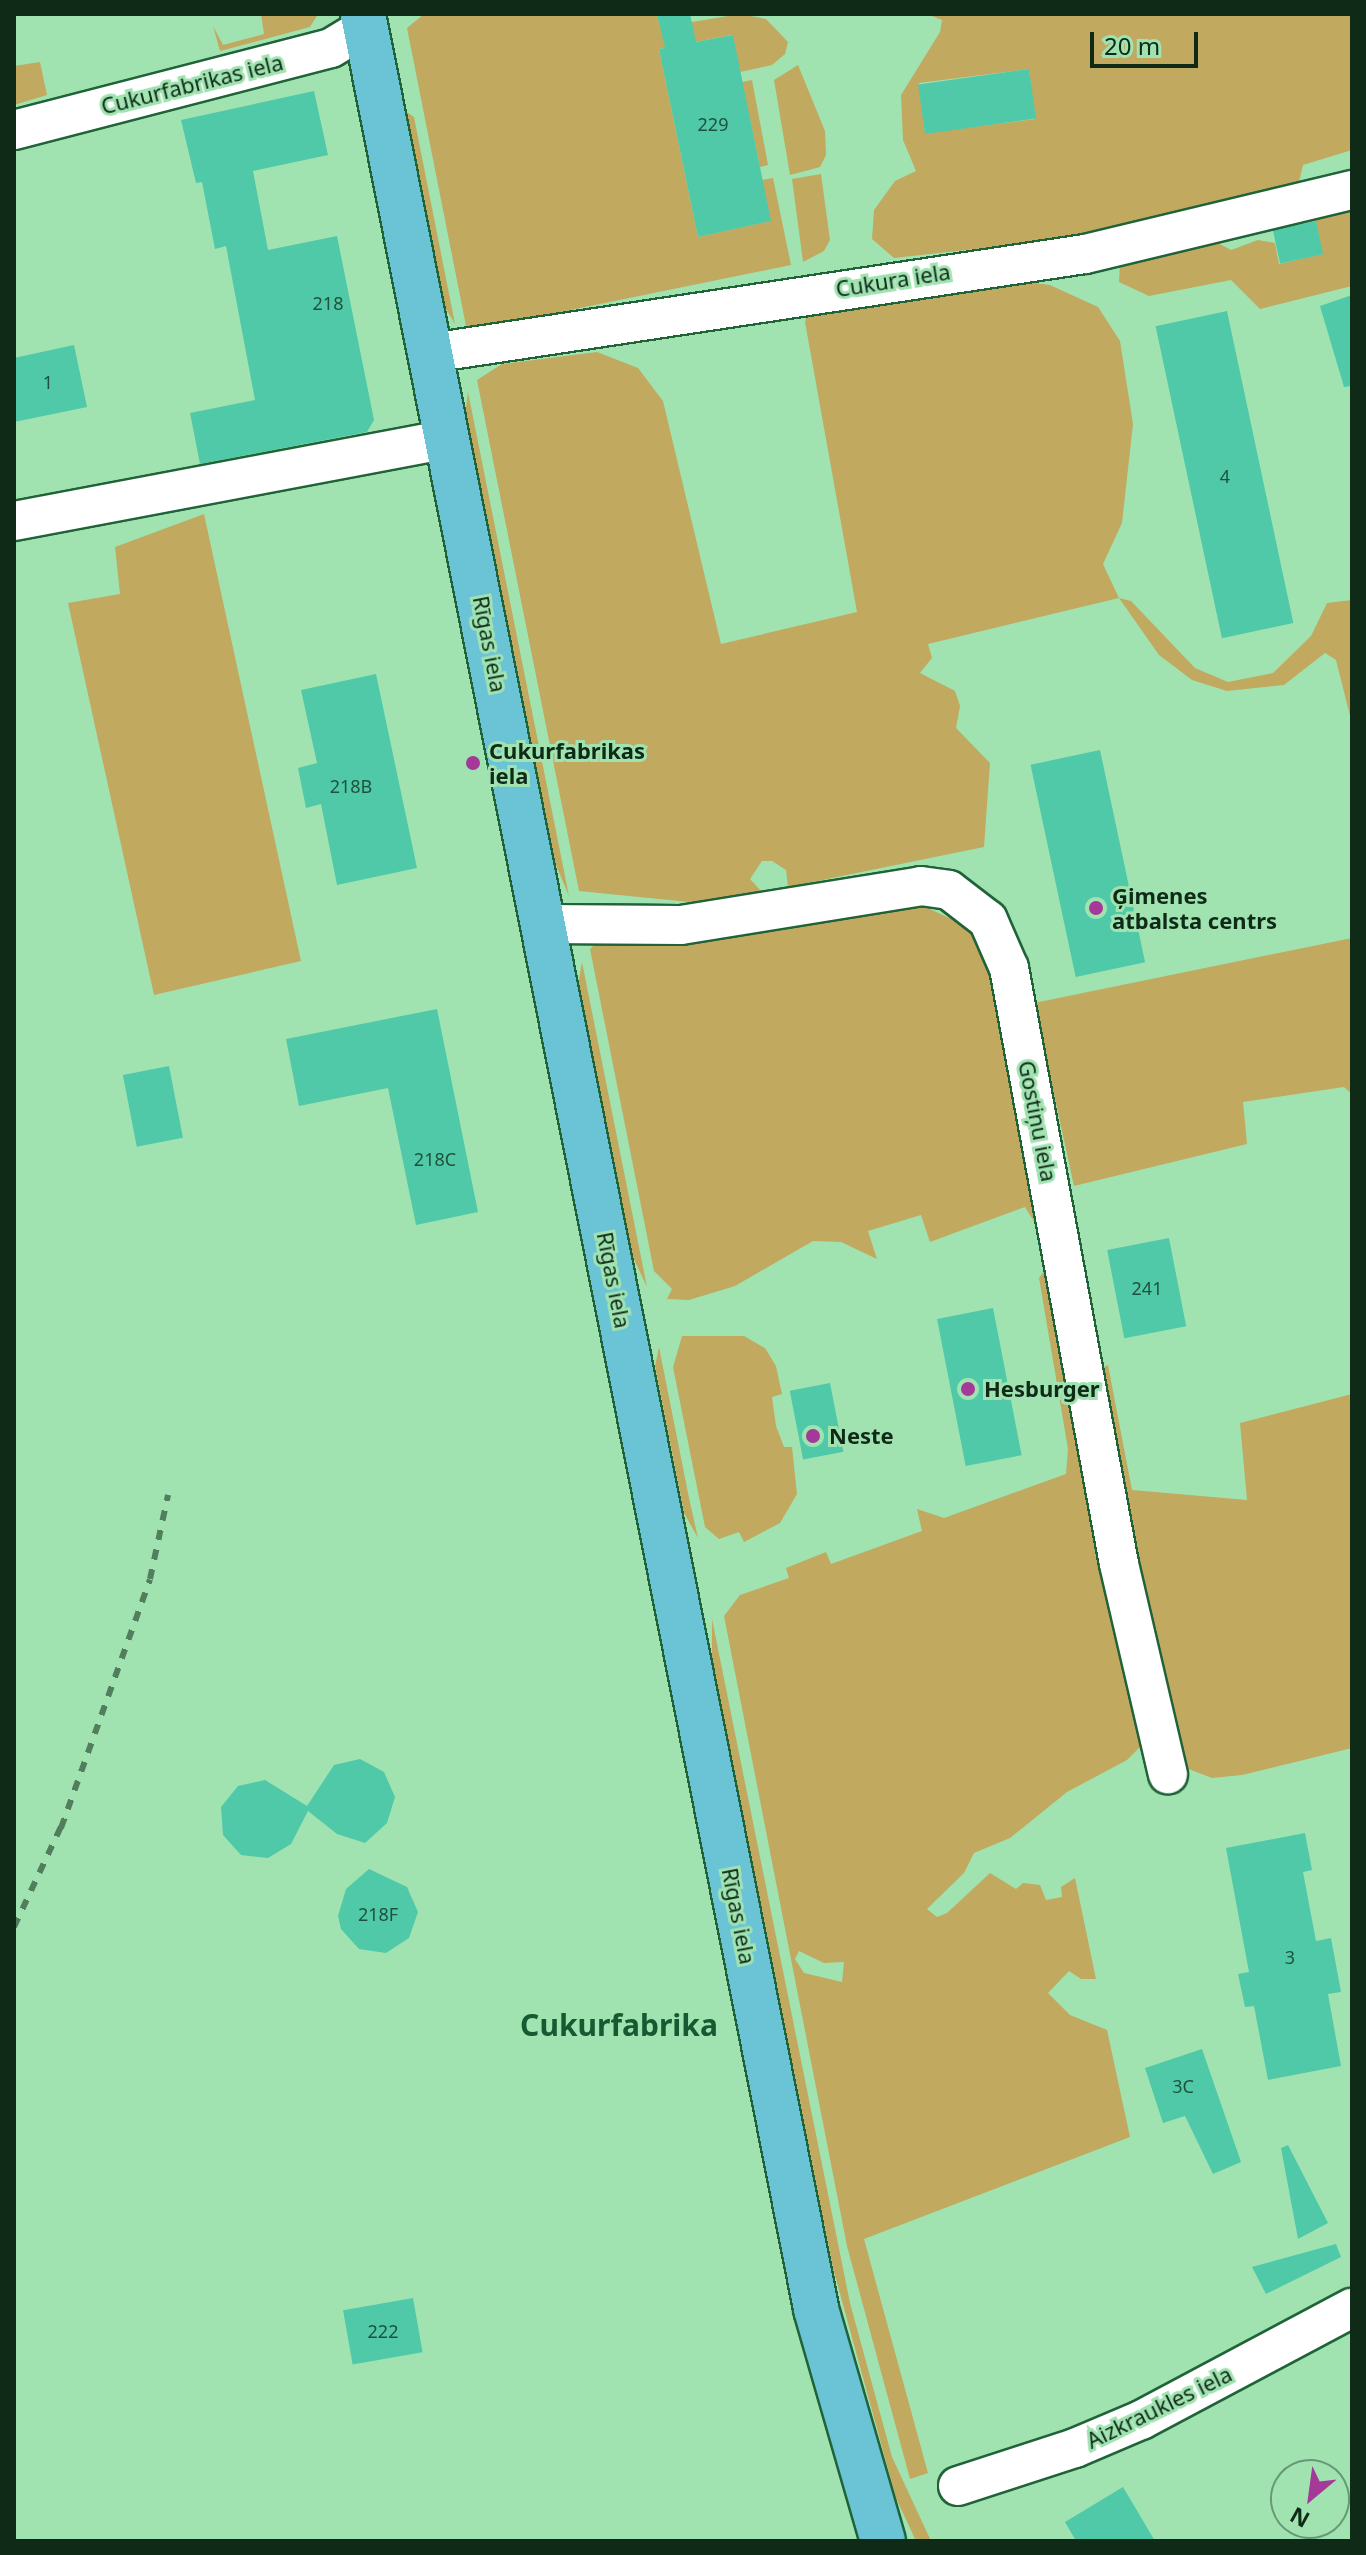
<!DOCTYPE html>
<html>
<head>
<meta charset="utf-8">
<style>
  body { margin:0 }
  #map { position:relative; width:1366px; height:2555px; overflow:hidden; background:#a0e3b1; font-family:"Noto Sans",sans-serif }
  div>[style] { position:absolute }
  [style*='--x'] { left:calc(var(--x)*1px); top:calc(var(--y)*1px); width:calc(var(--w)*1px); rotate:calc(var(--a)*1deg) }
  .green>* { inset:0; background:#c1a960 }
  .building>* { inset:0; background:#4fc9a8; transform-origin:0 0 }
  .roads { filter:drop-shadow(2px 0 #206338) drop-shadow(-2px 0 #206338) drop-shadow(0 2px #206338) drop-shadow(0 -2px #206338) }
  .minor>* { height:38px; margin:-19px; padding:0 19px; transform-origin:19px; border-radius:19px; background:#fff }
  .highway>* { height:44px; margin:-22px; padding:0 22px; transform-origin:22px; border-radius:22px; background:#6ac4d6 }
  .rail>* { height:6px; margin-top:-3px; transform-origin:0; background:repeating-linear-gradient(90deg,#517f5e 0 10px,transparent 0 20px) }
  .dots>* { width:22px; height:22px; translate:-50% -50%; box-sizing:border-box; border:4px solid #a0e3b1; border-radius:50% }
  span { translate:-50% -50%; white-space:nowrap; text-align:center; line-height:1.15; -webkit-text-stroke:6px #a0e3b1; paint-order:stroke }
  .number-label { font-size:18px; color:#1f523c }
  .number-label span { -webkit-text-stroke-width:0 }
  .street-label { font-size:22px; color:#0f2b18 }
  .poi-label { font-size:22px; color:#0f2b18; font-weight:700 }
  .left { translate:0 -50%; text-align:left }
  .district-label { font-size:30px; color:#155a30; font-weight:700 }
  .frame { position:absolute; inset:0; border:16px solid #0f2b18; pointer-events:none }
  .north { position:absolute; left:1270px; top:2459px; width:80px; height:80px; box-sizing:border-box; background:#a0e3b1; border:2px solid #669974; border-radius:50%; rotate:209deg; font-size:22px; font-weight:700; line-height:32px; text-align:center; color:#0f2b18 }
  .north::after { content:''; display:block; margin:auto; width:28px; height:36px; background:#a43999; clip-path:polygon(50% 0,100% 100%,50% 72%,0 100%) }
  .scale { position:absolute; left:1090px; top:32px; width:108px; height:36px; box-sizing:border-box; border:4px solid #0f2b18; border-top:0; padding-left:10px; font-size:24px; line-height:28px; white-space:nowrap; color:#0f2b18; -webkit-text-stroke:6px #a0e3b1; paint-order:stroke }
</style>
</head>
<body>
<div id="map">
  <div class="green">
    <div style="clip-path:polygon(261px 14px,318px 14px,310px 27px,220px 51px,213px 26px,223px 45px,264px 34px)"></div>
    <div style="clip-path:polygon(424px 14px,657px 14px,662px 34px,692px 27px,692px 22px,740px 14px,766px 19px,788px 42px,785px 54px,772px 65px,740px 72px,732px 35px,659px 49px,698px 237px,770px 221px,762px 180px,773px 178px,791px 265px,467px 331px,407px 28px)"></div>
    <div style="clip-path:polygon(evenodd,927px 14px,1352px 14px,1352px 150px,1303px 165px,1299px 182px,1280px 196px,1155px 229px,894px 258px,872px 239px,874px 210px,895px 181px,916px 171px,903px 140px,901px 95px,940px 32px,942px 20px,927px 14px,1029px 69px,1035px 119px,925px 133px,919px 83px,1029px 69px)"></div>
    <div style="clip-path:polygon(40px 62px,47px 95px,14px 105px,14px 66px)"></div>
    <div style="clip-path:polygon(798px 65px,825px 131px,826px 155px,820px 167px,790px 175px,774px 80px)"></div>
    <div style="clip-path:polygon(752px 80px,768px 165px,760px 167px,742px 82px)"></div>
    <div style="clip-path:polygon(405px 111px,414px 117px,455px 324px,443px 304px)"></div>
    <div style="clip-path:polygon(821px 174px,830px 240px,824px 251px,803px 262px,792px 179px)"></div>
    <div style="clip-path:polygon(1352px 196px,1352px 286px,1260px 309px,1231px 280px,1149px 296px,1119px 282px,1120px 262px,1201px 234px,1231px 250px,1258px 240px,1275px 243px,1279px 264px,1322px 254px,1314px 211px)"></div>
    <div style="clip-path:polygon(997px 278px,1050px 285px,1098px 307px,1120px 341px,1133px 424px,1122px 523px,1103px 564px,1119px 598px,1131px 601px,1195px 668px,1228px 682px,1273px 673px,1311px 636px,1327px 603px,1352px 600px,1352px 724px,1336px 660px,1325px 653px,1284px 685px,1227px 691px,1192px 680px,1159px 655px,1119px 598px,928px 644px,932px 658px,920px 673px,955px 691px,960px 706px,956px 728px,990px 763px,984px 847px,788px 887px,786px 870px,772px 861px,762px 861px,750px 879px,762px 892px,699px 903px,579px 891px,477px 380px,502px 364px,597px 352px,638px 368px,663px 401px,721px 644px,857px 612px,805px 322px,809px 309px)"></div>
    <div style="clip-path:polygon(468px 392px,569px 896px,553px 858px,465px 416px)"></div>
    <div style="clip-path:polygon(204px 514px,301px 961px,154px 995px,68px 603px,120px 594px,115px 547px)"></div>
    <div style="clip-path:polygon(917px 903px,962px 924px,990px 955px,1040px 1231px,1025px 1207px,930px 1242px,921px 1215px,868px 1231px,877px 1259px,841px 1242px,813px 1241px,735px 1286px,689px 1300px,667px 1299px,672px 1289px,654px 1271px,590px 949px,596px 943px)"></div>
    <div style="clip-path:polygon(1352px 938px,1352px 1094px,1344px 1087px,1243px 1102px,1247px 1144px,1074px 1186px,1034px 1003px)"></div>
    <div style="clip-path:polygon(582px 962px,647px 1287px,633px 1257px,578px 985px)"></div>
    <div style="clip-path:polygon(evenodd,1047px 1267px,1146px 1741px,1127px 1760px,1067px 1792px,1010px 1838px,974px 1853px,964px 1873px,927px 1909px,937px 1917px,947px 1913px,990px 1873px,1016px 1889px,1023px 1883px,1040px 1885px,1046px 1900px,1062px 1897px,1061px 1887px,1075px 1878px,1096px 1979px,1081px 1979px,1069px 1971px,1048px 1993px,1070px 2015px,1107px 2030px,1130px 2137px,864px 2239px,928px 2473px,910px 2479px,847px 2246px,724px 1616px,740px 1595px,789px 1578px,786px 1568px,826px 1552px,831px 1564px,922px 1531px,917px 1509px,944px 1518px,1066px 1474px,1068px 1449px,1039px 1278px,1047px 1267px,799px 1951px,824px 1963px,844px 1962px,842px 1982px,804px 1973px,795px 1959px,799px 1951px)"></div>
    <div style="clip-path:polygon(682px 1336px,744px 1336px,765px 1348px,776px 1366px,782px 1394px,772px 1397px,776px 1426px,784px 1447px,792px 1447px,797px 1494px,780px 1523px,744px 1542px,739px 1532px,719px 1539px,705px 1527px,673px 1367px)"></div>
    <div style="clip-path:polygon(659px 1347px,689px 1498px,698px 1538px,684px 1513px,655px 1366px)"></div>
    <div style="clip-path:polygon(1108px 1365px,1132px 1490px,1247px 1500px,1240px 1423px,1352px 1394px,1352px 1748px,1242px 1775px,1212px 1778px,1178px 1765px,1100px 1369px)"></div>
    <div style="clip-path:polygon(712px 1619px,850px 2303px,892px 2457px,931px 2541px,916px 2541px,896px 2498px,833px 2268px,712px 1658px)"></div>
  </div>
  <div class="building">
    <div style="clip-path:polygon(657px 14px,690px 14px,696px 42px,733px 35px,771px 221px,698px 237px,659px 49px,665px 48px)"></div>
    <div style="left:1029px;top:69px;width:50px;height:112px;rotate:82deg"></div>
    <div style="clip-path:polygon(314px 91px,328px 155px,253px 171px,268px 250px,337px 236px,374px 420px,367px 432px,200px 464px,190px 413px,255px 400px,226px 246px,215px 249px,202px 182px,196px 183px,181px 120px)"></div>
    <div style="left:1316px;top:221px;width:34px;height:44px;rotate:78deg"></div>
    <div style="clip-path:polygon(1352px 295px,1352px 386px,1344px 387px,1320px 306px)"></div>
    <div style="left:1227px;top:311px;width:319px;height:73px;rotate:78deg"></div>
    <div style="clip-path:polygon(74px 345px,87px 407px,14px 422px,14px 358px)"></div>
    <div style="clip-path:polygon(376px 674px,417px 868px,337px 885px,321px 804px,306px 808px,298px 768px,317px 763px,301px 690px)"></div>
    <div style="left:1100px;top:750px;width:217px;height:71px;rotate:78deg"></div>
    <div style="clip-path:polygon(437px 1009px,478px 1212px,416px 1225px,388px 1088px,299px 1106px,286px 1039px)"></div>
    <div style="left:169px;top:1066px;width:73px;height:47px;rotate:79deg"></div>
    <div style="left:1169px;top:1238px;width:90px;height:63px;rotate:79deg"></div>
    <div style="left:993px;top:1308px;width:150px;height:57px;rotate:79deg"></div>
    <div style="left:830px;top:1383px;width:70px;height:41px;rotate:79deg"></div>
    <div style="clip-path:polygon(360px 1759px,384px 1772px,395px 1797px,387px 1823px,365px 1843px,337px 1834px,308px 1811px,291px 1844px,268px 1858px,241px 1855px,223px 1835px,221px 1807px,238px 1786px,265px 1780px,307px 1806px,334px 1765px)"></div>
    <div style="clip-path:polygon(1305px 1833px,1312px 1870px,1303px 1872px,1316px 1941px,1331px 1938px,1341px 1992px,1328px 1994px,1341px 2066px,1268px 2080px,1254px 2006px,1245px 2007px,1238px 1974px,1249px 1972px,1226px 1848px)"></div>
    <div style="clip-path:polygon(369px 1869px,407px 1887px,418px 1912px,409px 1938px,386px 1953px,359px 1949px,341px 1929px,338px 1916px,346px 1889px)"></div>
    <div style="clip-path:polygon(1202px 2049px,1241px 2162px,1213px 2174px,1185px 2116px,1163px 2123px,1145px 2068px)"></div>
    <div style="clip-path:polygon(1288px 2145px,1328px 2223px,1298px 2239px,1281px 2148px)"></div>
    <div style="clip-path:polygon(1336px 2244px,1341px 2257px,1266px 2294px,1252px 2267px)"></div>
    <div style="left:413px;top:2298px;width:55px;height:71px;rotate:80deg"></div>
    <div style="clip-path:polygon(1123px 2487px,1155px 2541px,1076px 2541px,1065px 2522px)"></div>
  </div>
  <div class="roads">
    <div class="minor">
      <div style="--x:14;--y:130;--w:327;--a:-14.5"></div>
      <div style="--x:331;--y:48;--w:41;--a:-31"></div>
      <div style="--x:431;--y:353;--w:661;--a:-8.61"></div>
      <div style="--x:1085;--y:254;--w:275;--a:-13.5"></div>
      <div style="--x:14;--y:521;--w:443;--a:-10.7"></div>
      <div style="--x:546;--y:924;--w:135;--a:0.4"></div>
      <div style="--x:681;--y:925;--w:243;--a:-9.2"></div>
      <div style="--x:921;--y:886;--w:28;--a:8"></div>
      <div style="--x:949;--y:890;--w:49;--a:37.6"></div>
      <div style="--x:988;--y:920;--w:52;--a:66.4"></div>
      <div style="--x:1009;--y:968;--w:606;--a:79.54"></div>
      <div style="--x:1119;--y:1564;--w:216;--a:76.9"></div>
      <div style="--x:958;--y:2486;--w:123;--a:-18"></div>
      <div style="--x:1075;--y:2448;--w:72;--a:-23"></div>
      <div style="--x:1141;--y:2420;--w:239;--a:-28"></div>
    </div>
    <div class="highway">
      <div style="--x:363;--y:14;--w:2339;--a:78.83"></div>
      <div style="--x:816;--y:2309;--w:241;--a:73.9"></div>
    </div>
  </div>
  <div class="rail">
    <div style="--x:61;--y:1828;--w:264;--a:-70.3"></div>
    <div style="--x:150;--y:1579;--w:86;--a:-77.9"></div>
    <div style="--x:14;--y:1927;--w:120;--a:-64.9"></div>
  </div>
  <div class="dots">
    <div style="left:473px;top:763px;background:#a43999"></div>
    <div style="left:1096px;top:908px;background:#a43999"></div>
    <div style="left:968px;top:1389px;background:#a43999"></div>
    <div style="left:813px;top:1436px;background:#a43999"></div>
  </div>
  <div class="number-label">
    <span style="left:713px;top:124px">229</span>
    <span style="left:328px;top:303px">218</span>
    <span style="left:48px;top:382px">1</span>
    <span style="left:1225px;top:476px">4</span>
    <span style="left:351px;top:786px">218B</span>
    <span style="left:435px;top:1159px">218C</span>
    <span style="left:1147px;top:1288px">241</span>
    <span style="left:378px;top:1914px">218F</span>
    <span style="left:1290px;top:1957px">3</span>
    <span style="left:1183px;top:2086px">3C</span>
    <span style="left:383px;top:2331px">222</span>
  </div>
  <div class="street-label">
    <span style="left:192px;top:84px;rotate:-14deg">Cukurfabrikas iela</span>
    <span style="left:893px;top:280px;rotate:-9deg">Cukura iela</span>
    <span style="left:490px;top:644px;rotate:79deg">Rīgas iela</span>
    <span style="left:1038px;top:1121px;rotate:79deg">Gostiņu iela</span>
    <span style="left:614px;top:1280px;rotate:79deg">Rīgas iela</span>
    <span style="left:739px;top:1916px;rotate:79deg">Rīgas iela</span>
    <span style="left:1159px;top:2407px;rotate:-26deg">Aizkraukles iela</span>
  </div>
  <div class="poi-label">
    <span class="left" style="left:489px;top:763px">Cukurfabrikas<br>iela</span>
    <span class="left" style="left:1112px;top:908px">Ģimenes<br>atbalsta centrs</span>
    <span class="left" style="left:984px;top:1389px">Hesburger</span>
    <span class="left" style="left:829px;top:1436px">Neste</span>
  </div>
  <div class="district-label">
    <span style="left:619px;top:2025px">Cukurfabrika</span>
  </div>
  <div class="frame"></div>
  <div class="north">N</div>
  <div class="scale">20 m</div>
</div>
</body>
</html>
